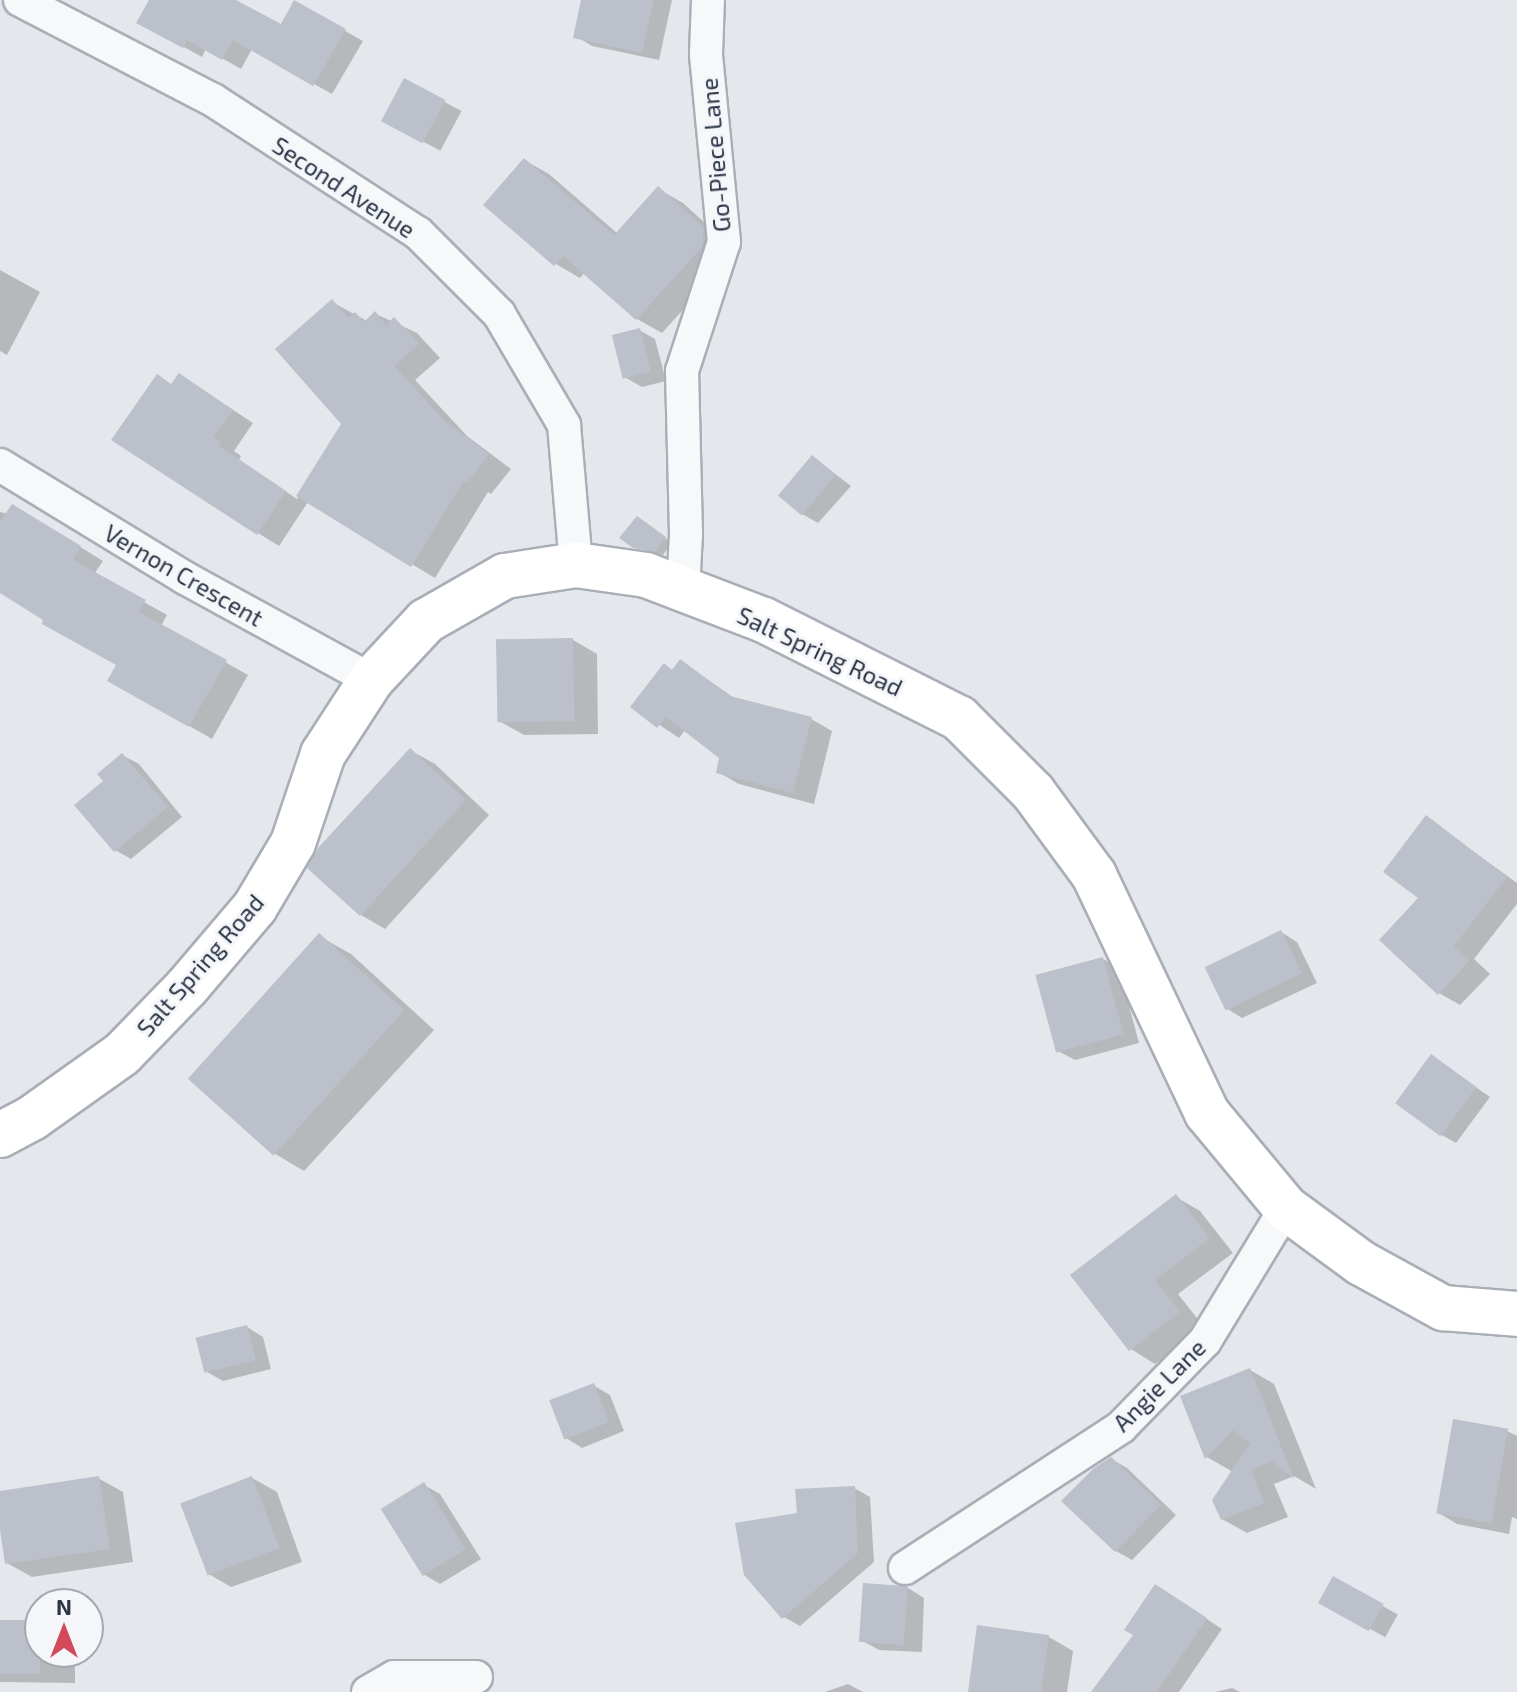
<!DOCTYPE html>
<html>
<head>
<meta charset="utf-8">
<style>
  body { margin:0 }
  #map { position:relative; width:1517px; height:1692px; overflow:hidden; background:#e4e7ec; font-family:"Exo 2",sans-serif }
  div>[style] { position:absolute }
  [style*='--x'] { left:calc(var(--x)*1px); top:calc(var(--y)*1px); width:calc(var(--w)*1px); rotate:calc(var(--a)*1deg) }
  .shadow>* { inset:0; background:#0003; transform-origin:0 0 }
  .building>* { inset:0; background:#bbc0ca; transform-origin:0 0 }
  .roads { filter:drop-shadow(2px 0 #a9aeb7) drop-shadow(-2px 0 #a9aeb7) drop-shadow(0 2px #a9aeb7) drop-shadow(0 -2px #a9aeb7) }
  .street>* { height:32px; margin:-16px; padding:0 16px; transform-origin:16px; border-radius:16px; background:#f7f8fa }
  .secondary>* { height:44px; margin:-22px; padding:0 22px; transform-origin:22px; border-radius:22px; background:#fff }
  span { translate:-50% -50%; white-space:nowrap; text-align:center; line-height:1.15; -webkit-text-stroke:6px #f4f6f9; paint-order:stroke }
  .street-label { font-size:24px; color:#2b3445 }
  .north { position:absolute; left:24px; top:1588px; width:80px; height:80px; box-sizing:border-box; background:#f4f6f9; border:2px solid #a4a8b1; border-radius:50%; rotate:0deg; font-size:22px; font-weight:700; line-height:32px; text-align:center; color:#2b3445 }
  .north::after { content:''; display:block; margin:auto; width:28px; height:36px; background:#d1495b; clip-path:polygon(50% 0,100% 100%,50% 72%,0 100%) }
</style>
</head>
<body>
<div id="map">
  <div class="shadow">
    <div style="clip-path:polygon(151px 0,233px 0,281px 27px,295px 3px,363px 41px,332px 94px,252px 49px,241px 69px,206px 49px,202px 57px,139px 22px)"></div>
    <div style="clip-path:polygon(584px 0,672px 0,659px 60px,592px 46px,576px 36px)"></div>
    <div style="left:405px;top:81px;width:64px;height:45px;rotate:28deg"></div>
    <div style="clip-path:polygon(524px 160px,549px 174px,618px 234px,658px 189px,683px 203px,727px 243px,726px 262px,662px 333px,637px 319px,585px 272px,580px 278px,556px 264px,486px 204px)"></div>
    <div style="clip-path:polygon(0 270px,40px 292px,7px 355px,0 351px)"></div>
    <div style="clip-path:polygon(332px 302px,367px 321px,376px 314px,417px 333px,440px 358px,415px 380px,467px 436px,511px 469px,491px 494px,488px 492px,435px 578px,308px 502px,279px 546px,258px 533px,173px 385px,200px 388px,253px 423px,234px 451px,241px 456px,239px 460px,297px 499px,344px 423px)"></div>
    <div style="clip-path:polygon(639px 330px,655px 339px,666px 381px,642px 387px,626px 378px)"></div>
    <div style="clip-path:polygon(813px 457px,851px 486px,818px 523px,802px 514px)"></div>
    <div style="clip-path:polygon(0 512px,35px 519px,103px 561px,94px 574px,167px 615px,161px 626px,248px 675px,212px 739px,109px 680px,118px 664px,0 591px)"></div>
    <div style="clip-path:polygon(644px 523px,672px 543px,663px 555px,634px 546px)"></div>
    <div style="clip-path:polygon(573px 640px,597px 654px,598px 734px,524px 735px,499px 721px)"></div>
    <div style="clip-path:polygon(681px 661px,737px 700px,811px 719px,832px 731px,814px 804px,739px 784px,718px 772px,722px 757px,686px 729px,679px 738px,633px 707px)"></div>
    <div style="clip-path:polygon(410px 750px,435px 764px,489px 815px,385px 929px,361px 915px)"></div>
    <div style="clip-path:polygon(122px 755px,139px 764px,182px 817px,131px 859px,115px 850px,105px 781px)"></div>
    <div style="clip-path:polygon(1427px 818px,1517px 883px,1517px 904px,1474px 959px,1490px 974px,1460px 1005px,1439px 993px,1421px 898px)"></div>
    <div style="clip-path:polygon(1281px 932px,1297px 942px,1317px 983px,1242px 1018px,1226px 1008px)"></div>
    <div style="clip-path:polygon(319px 936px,351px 954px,434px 1030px,304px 1171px,272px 1152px)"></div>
    <div style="clip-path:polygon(1103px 959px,1119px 968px,1139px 1043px,1075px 1060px,1058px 1051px)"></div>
    <div style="clip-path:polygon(1431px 1056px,1490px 1097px,1456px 1143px,1440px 1134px)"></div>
    <div style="clip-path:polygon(1176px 1197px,1200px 1211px,1233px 1253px,1178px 1294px,1204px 1327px,1155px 1364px,1131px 1349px)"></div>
    <div style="clip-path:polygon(247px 1327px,263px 1337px,271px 1369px,223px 1381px,207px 1372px)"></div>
    <div style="clip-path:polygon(1250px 1370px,1274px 1384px,1316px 1489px,1294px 1476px,1274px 1484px,1288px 1517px,1247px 1533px,1222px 1519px,1233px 1472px,1207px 1457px,1182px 1397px)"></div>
    <div style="clip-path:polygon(593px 1385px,610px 1395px,624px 1431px,582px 1448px,566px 1438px)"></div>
    <div style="clip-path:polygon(1507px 1431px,1517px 1436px,1517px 1519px,1512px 1517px,1509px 1534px,1457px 1524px,1437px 1512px)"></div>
    <div style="clip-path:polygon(1111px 1459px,1127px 1468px,1176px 1515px,1132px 1560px,1116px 1551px)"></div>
    <div style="clip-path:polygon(98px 1478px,123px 1492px,133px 1562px,32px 1577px,7px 1563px,0 1493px)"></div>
    <div style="clip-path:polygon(252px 1478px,277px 1492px,302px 1562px,231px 1587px,207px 1573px)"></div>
    <div style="clip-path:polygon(424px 1485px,440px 1494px,481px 1559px,440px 1584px,423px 1574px)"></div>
    <div style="clip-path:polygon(854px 1488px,870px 1497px,874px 1562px,800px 1626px,784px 1617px,799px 1515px)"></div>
    <div style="left:1334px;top:1579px;width:73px;height:26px;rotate:29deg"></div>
    <div style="clip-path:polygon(908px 1588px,924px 1598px,922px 1652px,879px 1650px,863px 1641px)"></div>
    <div style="clip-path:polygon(1172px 1596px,1222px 1629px,1179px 1692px,1093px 1692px)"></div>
    <div style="clip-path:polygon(0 1622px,40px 1622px,40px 1652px,75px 1652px,75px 1683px,0 1682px)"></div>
    <div style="clip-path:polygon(1049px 1637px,1073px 1651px,1067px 1692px,970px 1692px)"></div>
    <div style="clip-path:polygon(848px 1684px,863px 1692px,825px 1692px)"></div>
    <div style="clip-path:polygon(1232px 1688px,1240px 1692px,1215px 1692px)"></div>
  </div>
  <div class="building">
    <div style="clip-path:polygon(149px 0,236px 0,281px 24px,294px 0,346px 29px,313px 86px,233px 40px,222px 60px,187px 40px,183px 48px,136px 23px)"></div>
    <div style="clip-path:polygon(581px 0,654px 0,642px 53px,573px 38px)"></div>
    <div style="left:404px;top:78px;width:47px;height:49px;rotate:28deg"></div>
    <div style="clip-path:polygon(524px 158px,614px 235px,658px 186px,704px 228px,702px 247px,636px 320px,563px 256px,554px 266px,483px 205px)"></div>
    <div style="clip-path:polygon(332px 299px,348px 318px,355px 312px,364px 322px,375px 311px,386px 325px,394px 317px,419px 344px,394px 366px,444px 420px,489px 454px,467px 483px,464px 480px,411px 567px,296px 496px,341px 424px,275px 349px)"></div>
    <div style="left:640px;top:328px;width:45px;height:29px;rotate:76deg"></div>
    <div style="clip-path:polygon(179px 373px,233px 410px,214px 437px,221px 442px,219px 446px,286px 491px,257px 535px,111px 440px,157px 374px,171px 384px)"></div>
    <div style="left:812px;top:455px;width:31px;height:53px;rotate:40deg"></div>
    <div style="clip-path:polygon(12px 504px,81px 546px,73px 560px,146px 600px,139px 612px,227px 660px,189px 727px,107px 681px,116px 665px,42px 624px,43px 620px,0 593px,0 522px)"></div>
    <div style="clip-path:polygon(637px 516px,666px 537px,655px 552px,633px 548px,619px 538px)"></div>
    <div style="left:573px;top:638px;width:83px;height:77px;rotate:89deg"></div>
    <div style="clip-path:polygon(680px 659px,730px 696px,812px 717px,793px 793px,716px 773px,719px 758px,666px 717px,657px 728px,630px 707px,664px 663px,672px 670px)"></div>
    <div style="clip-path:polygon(410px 748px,466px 800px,360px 916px,307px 868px,318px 848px)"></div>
    <div style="clip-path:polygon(122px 753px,168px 807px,114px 852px,74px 805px,103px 781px,97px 774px)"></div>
    <div style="clip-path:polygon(1426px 815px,1507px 877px,1454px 946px,1470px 960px,1438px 995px,1379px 940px,1418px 898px,1383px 872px)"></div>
    <div style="left:1281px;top:930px;width:48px;height:85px;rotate:64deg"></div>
    <div style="left:319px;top:933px;width:115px;height:196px;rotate:42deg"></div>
    <div style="left:1103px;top:957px;width:80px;height:70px;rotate:75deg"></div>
    <div style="left:1431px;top:1054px;width:56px;height:61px;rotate:36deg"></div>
    <div style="clip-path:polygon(1176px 1194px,1210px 1238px,1155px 1280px,1180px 1312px,1129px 1351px,1070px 1275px)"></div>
    <div style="left:247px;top:1325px;width:36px;height:53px;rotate:76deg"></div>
    <div style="clip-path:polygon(1250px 1368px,1294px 1479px,1272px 1461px,1251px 1470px,1264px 1503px,1221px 1520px,1212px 1500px,1250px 1443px,1233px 1430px,1205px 1459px,1180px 1396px)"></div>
    <div style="left:594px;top:1383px;width:42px;height:48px;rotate:69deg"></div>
    <div style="left:1453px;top:1419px;width:56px;height:96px;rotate:10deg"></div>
    <div style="clip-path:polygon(1111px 1457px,1161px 1505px,1115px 1552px,1061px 1501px,1094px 1468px)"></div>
    <div style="clip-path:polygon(99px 1476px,110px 1549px,5px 1564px,0 1530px,0 1491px)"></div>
    <div style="left:252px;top:1476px;width:77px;height:77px;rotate:69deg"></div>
    <div style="left:424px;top:1482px;width:79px;height:51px;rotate:58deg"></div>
    <div style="clip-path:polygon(855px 1486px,858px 1553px,782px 1619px,744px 1575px,735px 1523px,797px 1513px,795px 1489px)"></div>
    <div style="left:1333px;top:1576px;width:58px;height:31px;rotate:29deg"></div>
    <div style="left:863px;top:1583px;width:45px;height:59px;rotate:4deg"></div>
    <div style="clip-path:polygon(1155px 1584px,1207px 1618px,1157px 1692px,1091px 1692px,1133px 1635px,1124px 1630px)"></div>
    <div style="left:0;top:1620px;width:40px;height:54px"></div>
    <div style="clip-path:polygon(977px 1625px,1049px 1635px,1041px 1692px,968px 1692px)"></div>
  </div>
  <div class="roads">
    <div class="street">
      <div style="--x:20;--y:0;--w:217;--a:27.4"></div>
      <div style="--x:213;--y:100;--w:244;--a:33"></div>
      <div style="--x:418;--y:233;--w:115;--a:45"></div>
      <div style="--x:499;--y:314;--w:129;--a:59.6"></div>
      <div style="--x:564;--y:425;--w:141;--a:85.1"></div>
      <div style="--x:0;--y:465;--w:217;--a:31.4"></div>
      <div style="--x:185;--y:578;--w:212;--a:28.7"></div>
      <div style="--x:683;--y:591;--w:57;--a:-87"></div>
      <div style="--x:686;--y:534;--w:163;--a:-91.4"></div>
      <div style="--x:682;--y:371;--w:136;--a:-72"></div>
      <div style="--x:724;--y:242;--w:189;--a:-95.5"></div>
      <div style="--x:706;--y:54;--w:54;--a:-87.9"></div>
      <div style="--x:905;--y:1568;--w:258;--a:-33.1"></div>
      <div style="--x:1121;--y:1427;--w:120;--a:-45.7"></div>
      <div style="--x:1205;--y:1341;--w:156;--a:-58.7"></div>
      <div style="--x:368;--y:1692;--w:30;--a:-30"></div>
      <div style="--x:394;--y:1677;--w:82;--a:0"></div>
    </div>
    <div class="secondary">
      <div style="--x:0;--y:1135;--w:36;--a:-28"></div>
      <div style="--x:32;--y:1118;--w:110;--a:-35.4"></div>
      <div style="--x:122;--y:1054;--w:93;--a:-45.9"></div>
      <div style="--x:187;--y:987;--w:105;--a:-49.6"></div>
      <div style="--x:255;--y:907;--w:74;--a:-59.3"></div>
      <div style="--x:293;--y:843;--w:94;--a:-71.4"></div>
      <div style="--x:323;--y:754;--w:88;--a:-57"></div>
      <div style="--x:371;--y:680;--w:81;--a:-47"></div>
      <div style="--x:426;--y:621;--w:91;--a:-29.7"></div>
      <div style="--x:505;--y:576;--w:72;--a:-8.8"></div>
      <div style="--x:576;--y:565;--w:71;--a:8.1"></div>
      <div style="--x:646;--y:575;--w:126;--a:20.9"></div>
      <div style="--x:764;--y:620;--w:218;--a:26.7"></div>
      <div style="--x:959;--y:718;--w:105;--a:45"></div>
      <div style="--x:1033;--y:792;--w:103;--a:53.7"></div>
      <div style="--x:1094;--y:875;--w:263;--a:64.6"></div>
      <div style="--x:1207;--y:1113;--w:124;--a:50.3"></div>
      <div style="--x:1286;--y:1208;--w:93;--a:36.3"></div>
      <div style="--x:1361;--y:1263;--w:94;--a:28.8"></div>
      <div style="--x:1443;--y:1308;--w:74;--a:4.6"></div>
    </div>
  </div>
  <div class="street-label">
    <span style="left:715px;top:155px;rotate:-95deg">Go-Piece Lane</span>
    <span style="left:344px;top:187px;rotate:33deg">Second Avenue</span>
    <span style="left:184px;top:575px;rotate:30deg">Vernon Crescent</span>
    <span style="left:820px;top:651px;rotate:25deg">Salt Spring Road</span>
    <span style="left:200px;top:965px;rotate:-49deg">Salt Spring Road</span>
    <span style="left:1159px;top:1385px;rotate:-45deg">Angie Lane</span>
  </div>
  <div class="north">N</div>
</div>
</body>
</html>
